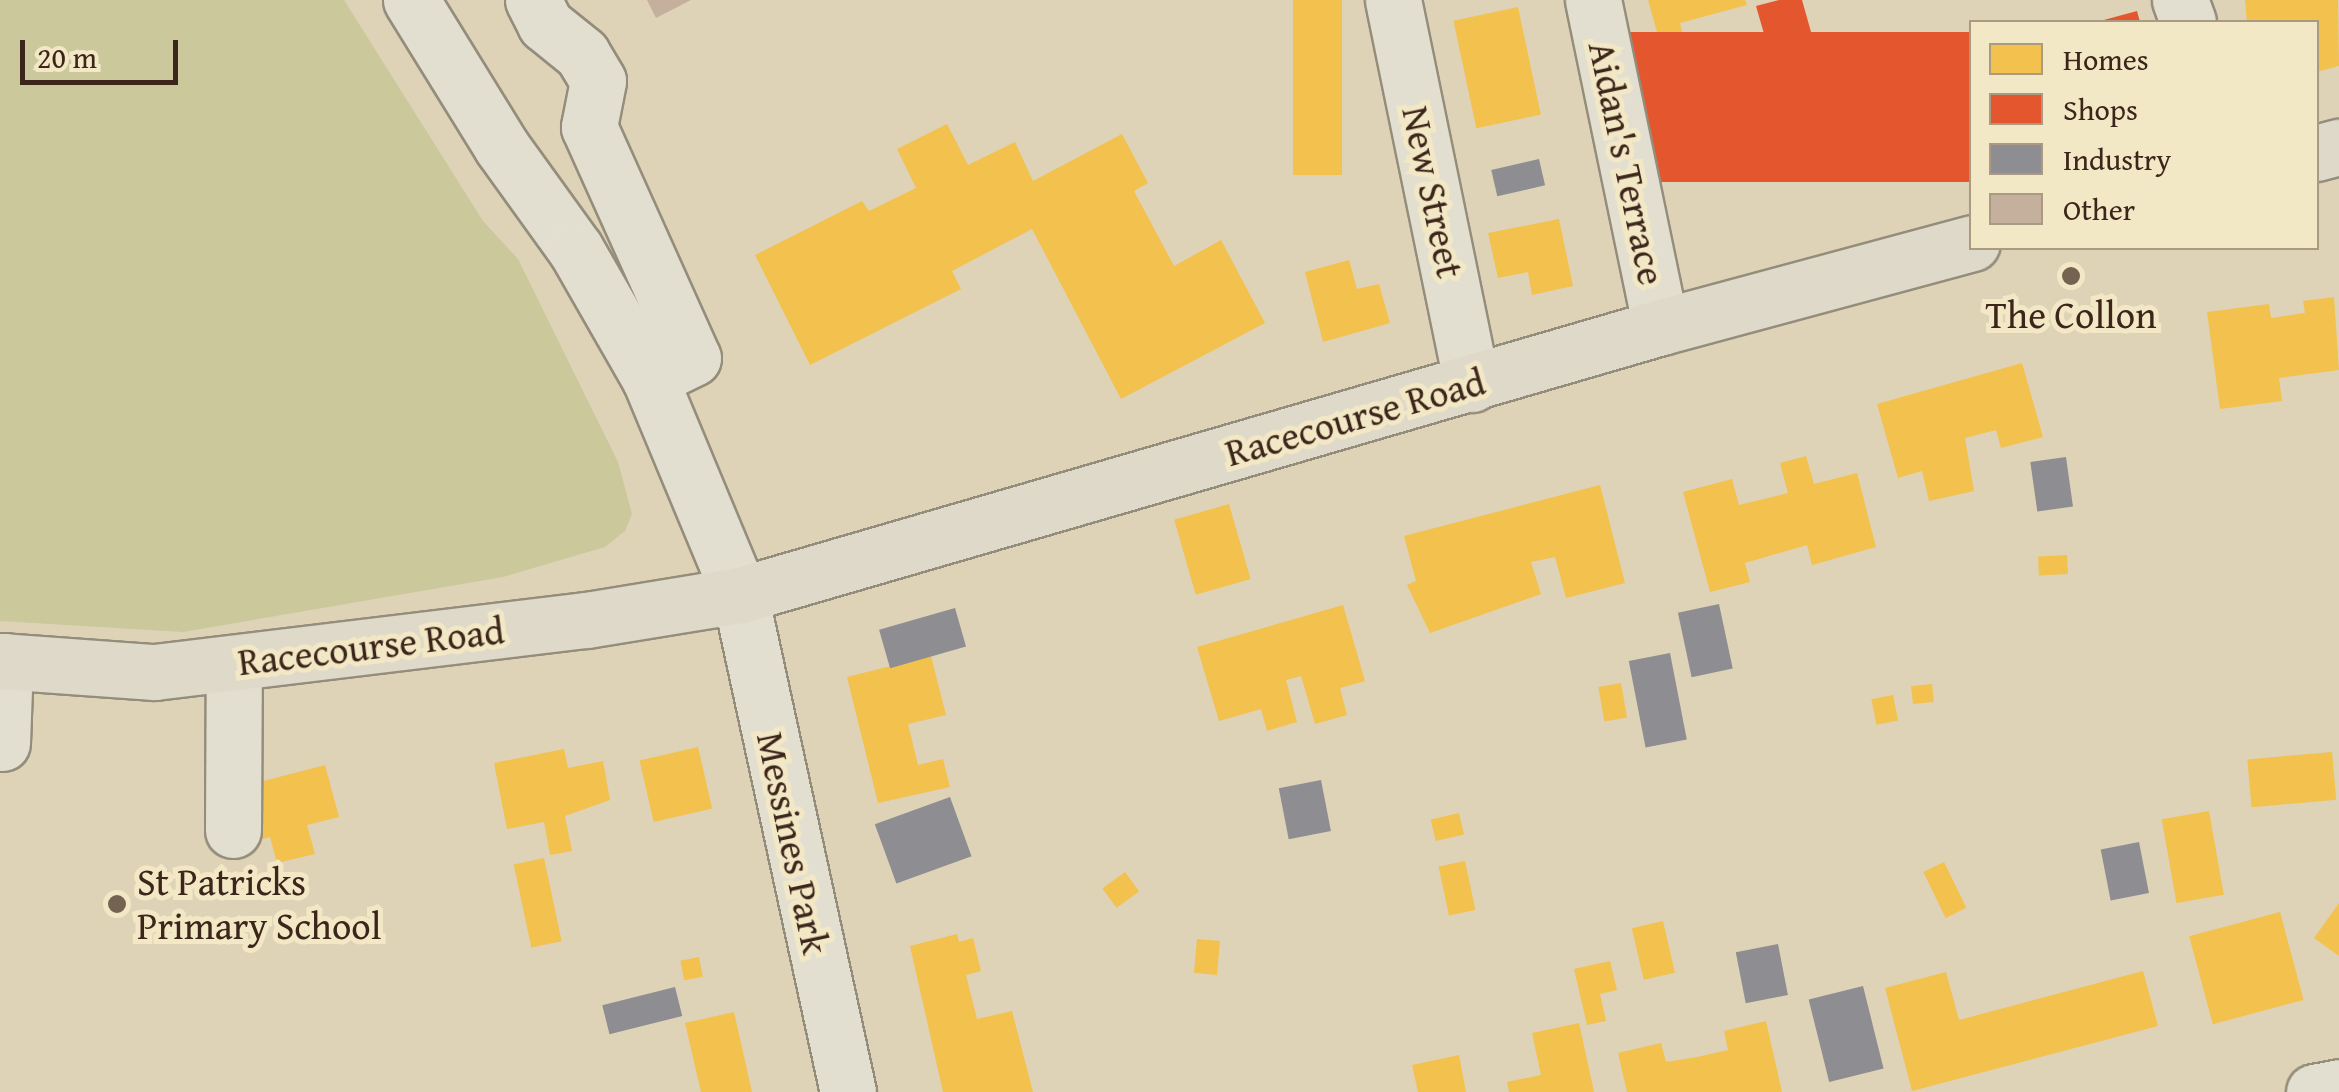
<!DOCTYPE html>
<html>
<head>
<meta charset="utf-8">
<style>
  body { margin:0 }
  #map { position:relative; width:2339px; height:1092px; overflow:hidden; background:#ded3b7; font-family:"Gentium Book Plus",serif }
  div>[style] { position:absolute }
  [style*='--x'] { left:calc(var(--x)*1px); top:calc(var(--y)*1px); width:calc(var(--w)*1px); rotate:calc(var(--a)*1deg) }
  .green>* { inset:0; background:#cbc89c }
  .homes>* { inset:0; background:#f2c14e; transform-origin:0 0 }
  .shops>* { inset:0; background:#e4572e; transform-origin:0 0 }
  .industry>* { inset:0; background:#8d8d92; transform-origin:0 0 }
  .building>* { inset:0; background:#c4b09d }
  .roads { filter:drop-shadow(2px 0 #958d7c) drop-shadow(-2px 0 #958d7c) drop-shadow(0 2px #958d7c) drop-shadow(0 -2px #958d7c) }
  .minor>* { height:55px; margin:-27.5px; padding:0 27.5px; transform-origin:27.5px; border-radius:27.5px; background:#e3dfd0 }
  .major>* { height:55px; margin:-27.5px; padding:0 27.5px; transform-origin:27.5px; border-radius:27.5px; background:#dfd9c9 }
  .dots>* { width:28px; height:28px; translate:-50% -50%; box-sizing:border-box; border:5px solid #f3e8c6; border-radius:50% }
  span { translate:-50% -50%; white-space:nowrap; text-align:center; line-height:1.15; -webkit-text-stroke:10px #f3e8c6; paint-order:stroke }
  .street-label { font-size:38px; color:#3c261b }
  .poi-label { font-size:38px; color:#3c261b }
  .left { translate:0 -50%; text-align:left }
  .legend { position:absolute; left:1969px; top:20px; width:350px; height:230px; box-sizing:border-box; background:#f3e8c6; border:2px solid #aa9a82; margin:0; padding:12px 18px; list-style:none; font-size:30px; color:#3c261b }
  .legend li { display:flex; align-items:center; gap:20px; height:50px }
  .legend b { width:50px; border:2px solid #aa9a82 }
  .scale { position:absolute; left:20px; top:40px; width:158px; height:45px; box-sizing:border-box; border:5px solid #3c261b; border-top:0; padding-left:12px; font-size:30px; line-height:35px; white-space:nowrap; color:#3c261b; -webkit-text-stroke:8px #f3e8c6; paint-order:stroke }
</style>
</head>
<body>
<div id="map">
  <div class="green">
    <div style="clip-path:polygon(0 0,344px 0,483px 221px,518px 259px,618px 462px,632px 514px,625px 531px,605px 547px,503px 577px,183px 632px,0 621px)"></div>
  </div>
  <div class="homes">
    <div style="left:1293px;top:0;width:49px;height:175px"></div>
    <div style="clip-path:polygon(1648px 0,1745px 0,1747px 5px,1680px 23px,1692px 71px,1647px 83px,1635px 37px,1657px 32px)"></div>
    <div style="clip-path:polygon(2245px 0,2338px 0,2339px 66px,2316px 72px,2316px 22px,2247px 22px)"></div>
    <div style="left:1518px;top:7px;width:110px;height:66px;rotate:78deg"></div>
    <div style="clip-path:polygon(947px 124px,968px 165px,1015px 142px,1033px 181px,1122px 134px,1148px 183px,1134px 191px,1174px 266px,1221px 240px,1265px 323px,1121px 399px,1032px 229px,952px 271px,961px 289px,810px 365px,755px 255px,862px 201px,869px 211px,916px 188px,897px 149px)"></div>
    <div style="clip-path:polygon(1559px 219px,1573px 286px,1532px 295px,1528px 272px,1498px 278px,1488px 233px)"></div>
    <div style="clip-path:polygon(1349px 260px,1357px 289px,1379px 284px,1390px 323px,1323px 342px,1305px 272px)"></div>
    <div style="clip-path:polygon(2334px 297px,2339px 370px,2279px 378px,2282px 401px,2220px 409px,2207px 312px,2269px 304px,2271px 318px,2305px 313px,2303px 301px)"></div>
    <div style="clip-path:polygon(2022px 363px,2043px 437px,2001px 448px,1996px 430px,1965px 438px,1974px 491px,1929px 501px,1922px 471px,1898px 478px,1877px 404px)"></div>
    <div style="clip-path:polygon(1806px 456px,1814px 484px,1857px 473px,1876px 547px,1812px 565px,1807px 545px,1745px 563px,1750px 582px,1710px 592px,1683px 492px,1732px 479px,1739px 505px,1788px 493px,1780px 463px)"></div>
    <div style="clip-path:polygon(1600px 485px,1625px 583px,1566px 598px,1555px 557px,1531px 562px,1541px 594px,1430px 633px,1407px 585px,1416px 581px,1404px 536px)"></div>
    <div style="left:1229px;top:504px;width:78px;height:57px;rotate:74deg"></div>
    <div style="left:2067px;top:555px;width:19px;height:29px;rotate:87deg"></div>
    <div style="clip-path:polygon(1343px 605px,1365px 681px,1340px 688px,1347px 715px,1315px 724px,1301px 676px,1286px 680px,1297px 722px,1267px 731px,1261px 709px,1219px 721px,1197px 647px)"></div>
    <div style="clip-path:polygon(931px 656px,946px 715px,908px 724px,918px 765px,943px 759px,950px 787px,878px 803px,847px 677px)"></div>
    <div style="left:1621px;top:683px;width:35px;height:23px;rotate:80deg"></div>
    <div style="left:1932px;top:684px;width:18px;height:21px;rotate:84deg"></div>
    <div style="left:1893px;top:695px;width:26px;height:22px;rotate:79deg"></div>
    <div style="left:698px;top:747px;width:63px;height:60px;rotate:77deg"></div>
    <div style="clip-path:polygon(564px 749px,568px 768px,603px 761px,610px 800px,565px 816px,572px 851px,550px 855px,544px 822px,507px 829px,494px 763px)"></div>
    <div style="left:2332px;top:752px;width:48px;height:85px;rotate:85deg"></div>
    <div style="clip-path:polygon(325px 765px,339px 817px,307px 825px,315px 854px,277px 863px,270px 837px,255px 841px,241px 787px)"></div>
    <div style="left:2209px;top:811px;width:85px;height:48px;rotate:80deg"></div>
    <div style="left:1459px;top:813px;width:22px;height:29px;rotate:77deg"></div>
    <div style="left:544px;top:858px;width:85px;height:31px;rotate:78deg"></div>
    <div style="left:1465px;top:861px;width:50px;height:27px;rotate:78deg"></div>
    <div style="left:1944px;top:862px;width:51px;height:23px;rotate:64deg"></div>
    <div style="left:1125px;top:872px;width:24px;height:28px;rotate:54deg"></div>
    <div style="clip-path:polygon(2339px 903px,2339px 956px,2314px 938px)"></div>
    <div style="left:2280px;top:912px;width:91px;height:94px;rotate:75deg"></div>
    <div style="left:1663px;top:921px;width:53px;height:32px;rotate:77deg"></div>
    <div style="clip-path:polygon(957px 934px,959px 942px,973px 938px,981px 971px,966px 975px,977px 1019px,1012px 1011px,1033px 1092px,943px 1092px,910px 946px)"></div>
    <div style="left:1197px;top:939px;width:23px;height:34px;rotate:5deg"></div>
    <div style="left:699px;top:957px;width:20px;height:19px;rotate:79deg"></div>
    <div style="clip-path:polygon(1610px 961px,1617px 990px,1600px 994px,1606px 1021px,1587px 1025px,1574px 969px)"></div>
    <div style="clip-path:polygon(2143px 971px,2158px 1026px,1912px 1091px,1885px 988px,1946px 972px,1959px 1020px)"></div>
    <div style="clip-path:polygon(734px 1012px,752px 1092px,701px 1092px,685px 1023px)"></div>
    <div style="clip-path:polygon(1766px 1021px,1782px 1092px,1627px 1092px,1618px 1053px,1661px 1043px,1666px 1062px,1697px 1057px,1728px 1050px,1724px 1031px)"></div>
    <div style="clip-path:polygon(1579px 1023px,1594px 1092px,1509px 1092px,1507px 1082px,1541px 1075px,1532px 1033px)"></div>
    <div style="clip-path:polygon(1459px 1055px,1466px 1092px,1418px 1092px,1412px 1065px)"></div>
  </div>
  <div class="shops">
    <div style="clip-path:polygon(1779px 0,1802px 0,1813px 39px,1769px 51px,1756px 6px)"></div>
    <div style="clip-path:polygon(2137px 11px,2140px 22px,2100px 22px,2100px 21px)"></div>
    <div style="left:1972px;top:32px;width:150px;height:351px;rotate:90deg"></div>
  </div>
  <div class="industry">
    <div style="left:1539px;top:159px;width:27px;height:49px;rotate:77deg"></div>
    <div style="left:2066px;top:457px;width:50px;height:36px;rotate:82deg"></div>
    <div style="left:1719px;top:604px;width:66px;height:42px;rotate:78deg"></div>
    <div style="left:955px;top:608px;width:40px;height:79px;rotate:74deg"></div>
    <div style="left:1670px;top:653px;width:88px;height:42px;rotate:79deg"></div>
    <div style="left:1321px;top:780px;width:52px;height:43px;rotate:79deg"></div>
    <div style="left:950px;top:797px;width:63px;height:80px;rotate:70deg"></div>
    <div style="left:2139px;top:842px;width:52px;height:39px;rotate:79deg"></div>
    <div style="left:1778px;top:944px;width:52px;height:43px;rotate:79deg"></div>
    <div style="left:1863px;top:986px;width:85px;height:56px;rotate:76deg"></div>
    <div style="left:675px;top:987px;width:30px;height:75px;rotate:76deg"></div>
  </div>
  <div class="building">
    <div style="clip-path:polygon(647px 0,691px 0,656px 18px)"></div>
  </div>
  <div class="roads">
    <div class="minor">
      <div style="--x:411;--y:0;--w:172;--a:58.3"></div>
      <div style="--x:501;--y:146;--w:128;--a:54.2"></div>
      <div style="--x:576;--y:250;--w:149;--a:60.2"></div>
      <div style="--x:650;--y:379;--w:234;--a:67.4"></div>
      <div style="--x:740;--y:595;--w:509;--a:77.74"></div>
      <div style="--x:533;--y:0;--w:27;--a:63"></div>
      <div style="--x:545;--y:24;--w:48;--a:39"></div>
      <div style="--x:582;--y:54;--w:31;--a:59"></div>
      <div style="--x:598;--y:81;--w:47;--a:101.1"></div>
      <div style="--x:589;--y:127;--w:253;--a:65.8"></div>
      <div style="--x:693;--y:358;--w:48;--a:154"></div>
      <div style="--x:1393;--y:0;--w:392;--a:78.4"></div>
      <div style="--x:1593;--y:0;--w:334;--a:78.3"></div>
      <div style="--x:2180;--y:0;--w:23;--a:70"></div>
      <div style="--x:2;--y:743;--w:82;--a:-87.9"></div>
      <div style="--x:233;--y:830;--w:167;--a:-89.7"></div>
      <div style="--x:2314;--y:1092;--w:25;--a:-11"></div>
    </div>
    <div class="major">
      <div style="--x:2316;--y:153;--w:24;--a:-15"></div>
      <div style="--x:0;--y:661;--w:155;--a:4.1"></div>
      <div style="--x:155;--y:672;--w:435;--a:-6.9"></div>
      <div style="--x:587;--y:620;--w:155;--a:-9.3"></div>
      <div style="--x:740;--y:595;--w:959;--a:-16.22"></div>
      <div style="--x:1661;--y:327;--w:322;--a:-15.1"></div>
    </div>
  </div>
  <div class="dots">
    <div style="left:2071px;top:276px;background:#756352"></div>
    <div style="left:117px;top:904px;background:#756352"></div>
  </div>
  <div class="street-label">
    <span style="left:1627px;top:163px;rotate:78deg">Aidan's Terrace</span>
    <span style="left:1433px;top:192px;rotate:78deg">New Street</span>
    <span style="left:1355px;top:417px;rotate:-16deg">Racecourse Road</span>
    <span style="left:371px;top:646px;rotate:-7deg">Racecourse Road</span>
    <span style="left:793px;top:843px;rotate:78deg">Messines Park</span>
  </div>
  <div class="poi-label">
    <span style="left:2071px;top:315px">The Collon</span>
    <span class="left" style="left:137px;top:904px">St Patricks<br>Primary School</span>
  </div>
  <ul class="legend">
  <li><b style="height:28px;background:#f2c14e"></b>Homes</li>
  <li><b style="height:28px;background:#e4572e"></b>Shops</li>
  <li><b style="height:28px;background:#8d8d92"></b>Industry</li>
  <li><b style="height:28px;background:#c4b09d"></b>Other</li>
  </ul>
  <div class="scale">20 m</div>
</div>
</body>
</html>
